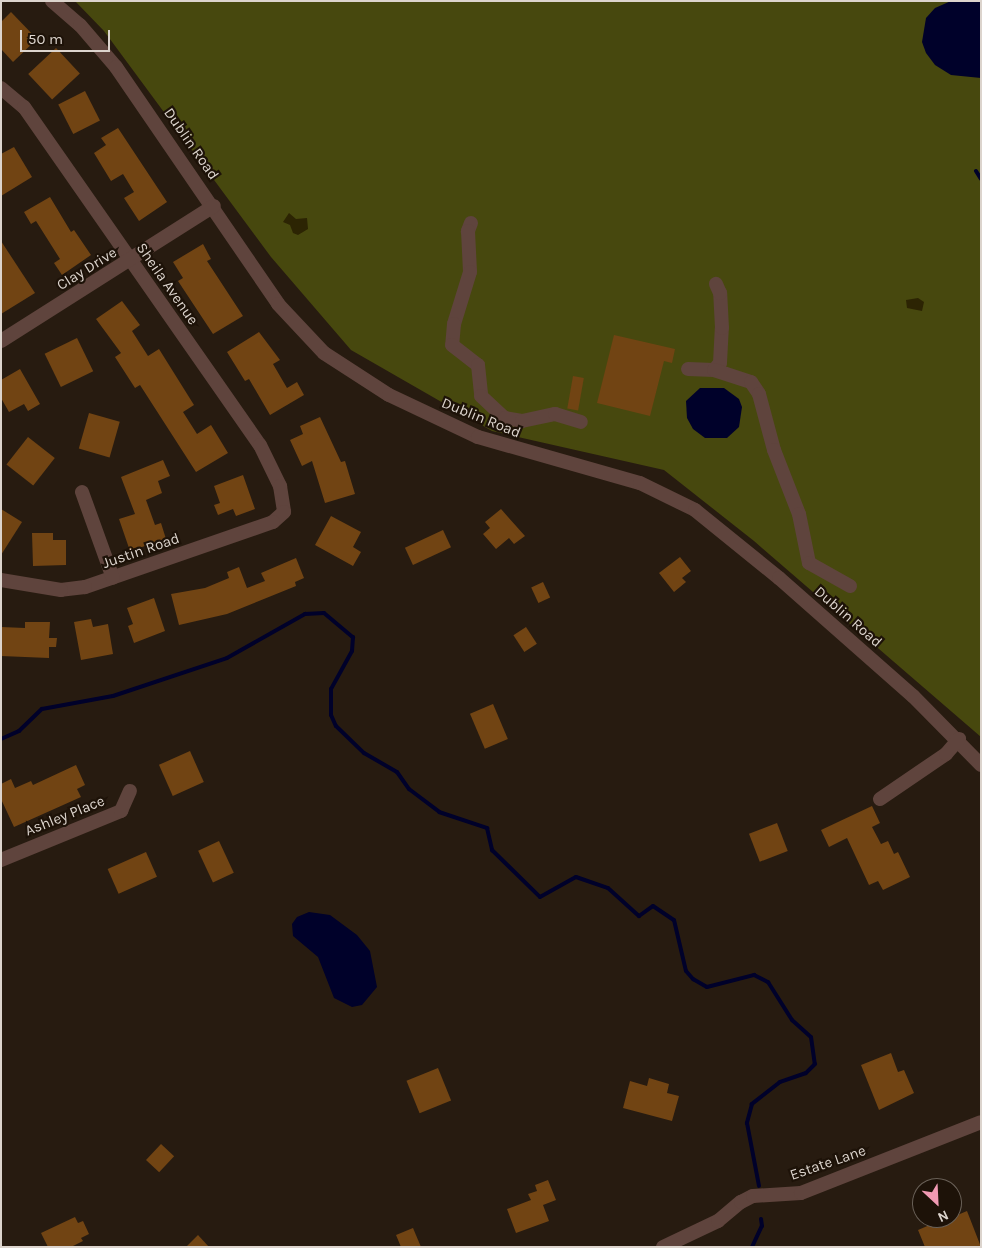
<!DOCTYPE html>
<html>
<head>
<meta charset="utf-8">
<style>
  body { margin:0 }
  #map { position:relative; width:982px; height:1248px; overflow:hidden; background:#271b10; font-family:Karla,sans-serif }
  div>[style] { position:absolute }
  [style*='--x'] { left:calc(var(--x)*1px); top:calc(var(--y)*1px); width:calc(var(--w)*1px); rotate:calc(var(--a)*1deg) }
  .green>* { inset:0; background:#47480e }
  .sand>* { inset:0; background:#2c2403 }
  .water>* { inset:0; background:#00012a }
  .stream>* { height:4px; margin:-2px; padding:0 2px; transform-origin:2px; border-radius:2px; background:#00012a }
  .building>* { inset:0; background:#714413; transform-origin:0 0 }
  .minor>* { height:14px; margin:-7px; padding:0 7px; transform-origin:7px; border-radius:7px; background:#5f443d }
  span { translate:-50% -50%; white-space:nowrap; text-align:center; line-height:1.15; -webkit-text-stroke:4.5px #1d1208; paint-order:stroke }
  .street-label { font-size:15px; color:#dcd4cd }
  .frame { position:absolute; inset:0; border:2px solid #dcd4cd; pointer-events:none }
  .north { position:absolute; left:912px; top:1178px; width:50px; height:50px; box-sizing:border-box; background:#1d1208; border:1px solid #696057; border-radius:50%; rotate:155deg; font-size:14px; font-weight:700; line-height:20px; text-align:center; color:#dcd4cd }
  .north::after { content:''; display:block; margin:auto; width:18px; height:22px; background:#f19ab3; clip-path:polygon(50% 0,100% 100%,50% 72%,0 100%) }
  .scale { position:absolute; left:20px; top:30px; width:90px; height:22px; box-sizing:border-box; border:2px solid #dcd4cd; border-top:0; padding-left:6px; font-size:15px; line-height:18px; white-space:nowrap; color:#dcd4cd; -webkit-text-stroke:4px #1d1208; paint-order:stroke }
</style>
</head>
<body>
<div id="map">
  <div class="green">
    <div style="clip-path:polygon(75px 1px,981px 1px,981px 737px,754px 541px,664px 470px,492px 431px,351px 350px,271px 257px,104px 31px)"></div>
  </div>
  <div class="sand">
    <div style="clip-path:polygon(289px 213px,296px 219px,307px 218px,308px 229px,298px 235px,293px 233px,290px 225px,283px 222px)"></div>
    <div style="clip-path:polygon(918px 298px,924px 302px,922px 311px,907px 308px,906px 300px)"></div>
  </div>
  <div class="water">
    <div style="clip-path:polygon(951px 1px,981px 1px,981px 78px,951px 75px,935px 65px,926px 53px,922px 42px,926px 18px,935px 8px)"></div>
    <div style="clip-path:polygon(700px 388px,724px 388px,739px 399px,742px 407px,739px 427px,727px 438px,705px 438px,693px 429px,687px 418px,686px 401px)"></div>
    <div style="clip-path:polygon(309px 912px,330px 915px,357px 935px,370px 951px,377px 987px,362px 1005px,352px 1007px,334px 998px,318px 957px,293px 936px,292px 924px,297px 917px)"></div>
  </div>
  <div class="stream">
    <div style="--x:976;--y:171;--w:9;--a:58"></div>
    <div style="--x:1;--y:739;--w:20;--a:-24"></div>
    <div style="--x:19;--y:731;--w:32;--a:-44"></div>
    <div style="--x:42;--y:709;--w:72;--a:-10.4"></div>
    <div style="--x:113;--y:696;--w:120;--a:-18.4"></div>
    <div style="--x:227;--y:658;--w:90;--a:-29.4"></div>
    <div style="--x:305;--y:614;--w:19;--a:-3"></div>
    <div style="--x:324;--y:613;--w:38;--a:40"></div>
    <div style="--x:353;--y:637;--w:14;--a:94"></div>
    <div style="--x:352;--y:651;--w:43;--a:118.9"></div>
    <div style="--x:331;--y:689;--w:26;--a:90"></div>
    <div style="--x:331;--y:715;--w:12;--a:66"></div>
    <div style="--x:336;--y:726;--w:39;--a:44"></div>
    <div style="--x:364;--y:753;--w:38;--a:30"></div>
    <div style="--x:397;--y:772;--w:21;--a:55"></div>
    <div style="--x:409;--y:789;--w:38;--a:37"></div>
    <div style="--x:439;--y:812;--w:51;--a:18.4"></div>
    <div style="--x:487;--y:828;--w:23;--a:77"></div>
    <div style="--x:492;--y:850;--w:67;--a:44.4"></div>
    <div style="--x:540;--y:897;--w:41;--a:-29.1"></div>
    <div style="--x:576;--y:877;--w:34;--a:19"></div>
    <div style="--x:608;--y:888;--w:42;--a:42.1"></div>
    <div style="--x:639;--y:916;--w:17;--a:-36"></div>
    <div style="--x:653;--y:906;--w:25;--a:34"></div>
    <div style="--x:674;--y:920;--w:52;--a:76.8"></div>
    <div style="--x:686;--y:971;--w:11;--a:49"></div>
    <div style="--x:693;--y:979;--w:16;--a:30"></div>
    <div style="--x:707;--y:987;--w:49;--a:-14.3"></div>
    <div style="--x:754;--y:975;--w:16;--a:27"></div>
    <div style="--x:768;--y:982;--w:45;--a:57.7"></div>
    <div style="--x:792;--y:1020;--w:25;--a:42"></div>
    <div style="--x:811;--y:1037;--w:27;--a:82"></div>
    <div style="--x:815;--y:1064;--w:13;--a:135"></div>
    <div style="--x:806;--y:1073;--w:28;--a:161"></div>
    <div style="--x:780;--y:1082;--w:36;--a:142"></div>
    <div style="--x:752;--y:1104;--w:20;--a:105"></div>
    <div style="--x:747;--y:1123;--w:64;--a:79.2"></div>
    <div style="--x:752;--y:1247;--w:23;--a:-65"></div>
    <div style="--x:762;--y:1226;--w:7;--a:-98"></div>
  </div>
  <div class="building">
    <div style="clip-path:polygon(11px 12px,37px 39px,13px 62px,1px 49px,1px 22px)"></div>
    <div style="left:56px;top:48px;width:35px;height:38px;rotate:47deg"></div>
    <div style="left:85px;top:91px;width:33px;height:30px;rotate:63deg"></div>
    <div style="clip-path:polygon(118px 128px,167px 202px,139px 221px,124px 198px,134px 192px,123px 174px,111px 181px,94px 153px,106px 145px,101px 138px)"></div>
    <div style="clip-path:polygon(14px 147px,32px 177px,1px 196px,1px 154px)"></div>
    <div style="clip-path:polygon(50px 197px,71px 232px,74px 230px,91px 255px,62px 275px,54px 263px,60px 259px,36px 221px,31px 224px,24px 212px)"></div>
    <div style="clip-path:polygon(1px 241px,35px 293px,1px 314px)"></div>
    <div style="clip-path:polygon(203px 244px,211px 259px,207px 261px,243px 316px,213px 334px,178px 281px,183px 278px,173px 262px)"></div>
    <div style="clip-path:polygon(122px 301px,140px 325px,132px 331px,148px 356px,159px 349px,194px 405px,183px 412px,197px 434px,211px 425px,228px 453px,196px 472px,140px 385px,135px 388px,115px 357px,121px 353px,96px 319px)"></div>
    <div style="clip-path:polygon(259px 332px,280px 360px,273px 364px,287px 388px,297px 382px,304px 395px,270px 415px,249px 379px,245px 381px,227px 352px)"></div>
    <div style="clip-path:polygon(614px 335px,675px 349px,672px 363px,664px 361px,650px 416px,597px 403px)"></div>
    <div style="left:77px;top:338px;width:37px;height:36px;rotate:64deg"></div>
    <div style="clip-path:polygon(20px 369px,40px 404px,28px 411px,24px 404px,9px 412px,1px 398px,1px 380px)"></div>
    <div style="left:573px;top:376px;width:11px;height:33px;rotate:10deg"></div>
    <div style="left:89px;top:413px;width:32px;height:37px;rotate:16deg"></div>
    <div style="clip-path:polygon(320px 417px,341px 462px,345px 461px,355px 494px,325px 503px,312px 461px,302px 466px,290px 440px,303px 434px,300px 426px)"></div>
    <div style="left:28px;top:437px;width:34px;height:35px;rotate:38deg"></div>
    <div style="clip-path:polygon(163px 460px,170px 476px,158px 481px,162px 493px,146px 500px,155px 525px,161px 523px,166px 539px,130px 551px,119px 519px,135px 514px,121px 477px)"></div>
    <div style="clip-path:polygon(243px 475px,255px 509px,236px 516px,233px 509px,218px 515px,214px 505px,220px 503px,214px 486px)"></div>
    <div style="clip-path:polygon(1px 509px,22px 522px,1px 555px)"></div>
    <div style="clip-path:polygon(501px 509px,525px 536px,514px 544px,509px 538px,496px 549px,483px 534px,490px 528px,485px 522px)"></div>
    <div style="clip-path:polygon(331px 516px,361px 532px,353px 547px,361px 552px,353px 566px,315px 545px)"></div>
    <div style="left:443px;top:530px;width:19px;height:42px;rotate:65deg"></div>
    <div style="clip-path:polygon(32px 533px,53px 533px,53px 540px,66px 540px,66px 565px,33px 566px)"></div>
    <div style="clip-path:polygon(680px 557px,691px 571px,682px 578px,686px 582px,674px 592px,659px 573px)"></div>
    <div style="clip-path:polygon(296px 558px,304px 578px,295px 582px,296px 586px,227px 614px,179px 625px,171px 594px,205px 588px,229px 578px,227px 572px,239px 567px,247px 588px,265px 581px,261px 573px)"></div>
    <div style="left:543px;top:582px;width:17px;height:13px;rotate:65deg"></div>
    <div style="clip-path:polygon(154px 598px,165px 631px,134px 643px,128px 626px,133px 624px,127px 608px)"></div>
    <div style="clip-path:polygon(91px 619px,93px 627px,108px 624px,113px 654px,81px 660px,74px 622px)"></div>
    <div style="clip-path:polygon(25px 622px,50px 622px,49px 638px,57px 638px,56px 647px,49px 647px,49px 658px,1px 656px,1px 627px,25px 628px)"></div>
    <div style="left:526px;top:627px;width:20px;height:15px;rotate:57deg"></div>
    <div style="left:493px;top:704px;width:38px;height:25px;rotate:67deg"></div>
    <div style="left:190px;top:751px;width:34px;height:34px;rotate:66deg"></div>
    <div style="clip-path:polygon(76px 765px,85px 785px,77px 789px,81px 797px,14px 827px,1px 799px,1px 784px,11px 779px,15px 788px,31px 781px,33px 785px)"></div>
    <div style="clip-path:polygon(872px 806px,880px 823px,872px 827px,881px 844px,888px 841px,894px 854px,898px 852px,910px 877px,883px 890px,878px 881px,869px 885px,847px 838px,829px 847px,821px 830px)"></div>
    <div style="left:777px;top:823px;width:30px;height:30px;rotate:69deg"></div>
    <div style="left:219px;top:841px;width:35px;height:23px;rotate:65deg"></div>
    <div style="left:146px;top:852px;width:27px;height:42px;rotate:66deg"></div>
    <div style="clip-path:polygon(891px 1053px,898px 1072px,904px 1070px,914px 1093px,879px 1110px,861px 1065px)"></div>
    <div style="left:438px;top:1068px;width:35px;height:34px;rotate:68deg"></div>
    <div style="clip-path:polygon(649px 1078px,669px 1084px,667px 1093px,679px 1096px,672px 1121px,623px 1108px,630px 1081px,647px 1086px)"></div>
    <div style="left:161px;top:1144px;width:18px;height:22px;rotate:43deg"></div>
    <div style="clip-path:polygon(548px 1180px,556px 1200px,543px 1205px,549px 1221px,516px 1233px,507px 1209px,531px 1200px,528px 1194px,537px 1191px,535px 1185px)"></div>
    <div style="clip-path:polygon(967px 1211px,981px 1247px,925px 1247px,918px 1230px,932px 1224px,930px 1220px,935px 1218px,941px 1222px)"></div>
    <div style="clip-path:polygon(75px 1217px,78px 1223px,83px 1221px,89px 1234px,81px 1238px,83px 1241px,71px 1247px,48px 1247px,41px 1233px)"></div>
    <div style="clip-path:polygon(413px 1228px,421px 1247px,401px 1247px,396px 1235px)"></div>
    <div style="clip-path:polygon(198px 1235px,209px 1247px,186px 1247px)"></div>
  </div>
  <div class="minor">
    <div style="--x:52;--y:1;--w:37;--a:41"></div>
    <div style="--x:80;--y:25;--w:55;--a:49.4"></div>
    <div style="--x:116;--y:67;--w:287;--a:55.6"></div>
    <div style="--x:278;--y:304;--w:67;--a:46.8"></div>
    <div style="--x:324;--y:353;--w:77;--a:32.9"></div>
    <div style="--x:389;--y:395;--w:98;--a:25.3"></div>
    <div style="--x:478;--y:437;--w:168;--a:15.9"></div>
    <div style="--x:640;--y:483;--w:61;--a:26.1"></div>
    <div style="--x:695;--y:510;--w:108;--a:39"></div>
    <div style="--x:779;--y:578;--w:179;--a:41.4"></div>
    <div style="--x:913;--y:696;--w:97;--a:45.4"></div>
    <div style="--x:1;--y:88;--w:30;--a:40"></div>
    <div style="--x:24;--y:107;--w:412;--a:55.1"></div>
    <div style="--x:260;--y:445;--w:46;--a:64"></div>
    <div style="--x:280;--y:486;--w:26;--a:81"></div>
    <div style="--x:284;--y:512;--w:15;--a:138"></div>
    <div style="--x:273;--y:522;--w:199;--a:160.9"></div>
    <div style="--x:85;--y:587;--w:24;--a:173"></div>
    <div style="--x:61;--y:590;--w:61;--a:-170.5"></div>
    <div style="--x:471;--y:223;--w:9;--a:111"></div>
    <div style="--x:468;--y:231;--w:41;--a:87.2"></div>
    <div style="--x:470;--y:272;--w:54;--a:107.1"></div>
    <div style="--x:454;--y:324;--w:21;--a:95"></div>
    <div style="--x:452;--y:345;--w:33;--a:38"></div>
    <div style="--x:478;--y:365;--w:31;--a:84"></div>
    <div style="--x:481;--y:396;--w:33;--a:43"></div>
    <div style="--x:505;--y:418;--w:17;--a:10"></div>
    <div style="--x:522;--y:421;--w:34;--a:-12"></div>
    <div style="--x:555;--y:414;--w:27;--a:17"></div>
    <div style="--x:1;--y:341;--w:252;--a:-32.4"></div>
    <div style="--x:688;--y:369;--w:26;--a:2"></div>
    <div style="--x:714;--y:370;--w:9;--a:-49"></div>
    <div style="--x:720;--y:363;--w:35;--a:-87"></div>
    <div style="--x:722;--y:328;--w:35;--a:-93"></div>
    <div style="--x:720;--y:293;--w:10;--a:-114"></div>
    <div style="--x:714;--y:370;--w:39;--a:18"></div>
    <div style="--x:751;--y:382;--w:14;--a:56"></div>
    <div style="--x:759;--y:394;--w:58;--a:75"></div>
    <div style="--x:774;--y:450;--w:69;--a:68.7"></div>
    <div style="--x:799;--y:514;--w:50;--a:78.5"></div>
    <div style="--x:809;--y:563;--w:47;--a:29.3"></div>
    <div style="--x:82;--y:492;--w:91;--a:70.2"></div>
    <div style="--x:880;--y:799;--w:80;--a:-34.3"></div>
    <div style="--x:946;--y:754;--w:20;--a:-49"></div>
    <div style="--x:1;--y:860;--w:130;--a:-22.2"></div>
    <div style="--x:121;--y:811;--w:22;--a:-66"></div>
    <div style="--x:663;--y:1247;--w:61;--a:-25.3"></div>
    <div style="--x:718;--y:1221;--w:30;--a:-40"></div>
    <div style="--x:741;--y:1202;--w:13;--a:-27"></div>
    <div style="--x:753;--y:1196;--w:48;--a:-3.6"></div>
    <div style="--x:801;--y:1193;--w:193;--a:-21.5"></div>
  </div>
  <div class="street-label">
    <span style="left:191px;top:144px;rotate:55deg">Dublin Road</span>
    <span style="left:87px;top:269px;rotate:-32deg">Clay Drive</span>
    <span style="left:167px;top:284px;rotate:55deg">Sheila Avenue</span>
    <span style="left:481px;top:418px;rotate:22deg">Dublin Road</span>
    <span style="left:141px;top:551px;rotate:-19deg">Justin Road</span>
    <span style="left:848px;top:617px;rotate:41deg">Dublin Road</span>
    <span style="left:65px;top:816px;rotate:-22deg">Ashley Place</span>
    <span style="left:828px;top:1163px;rotate:-19deg">Estate Lane</span>
  </div>
  <div class="frame"></div>
  <div class="north">N</div>
  <div class="scale">50 m</div>
</div>
</body>
</html>
